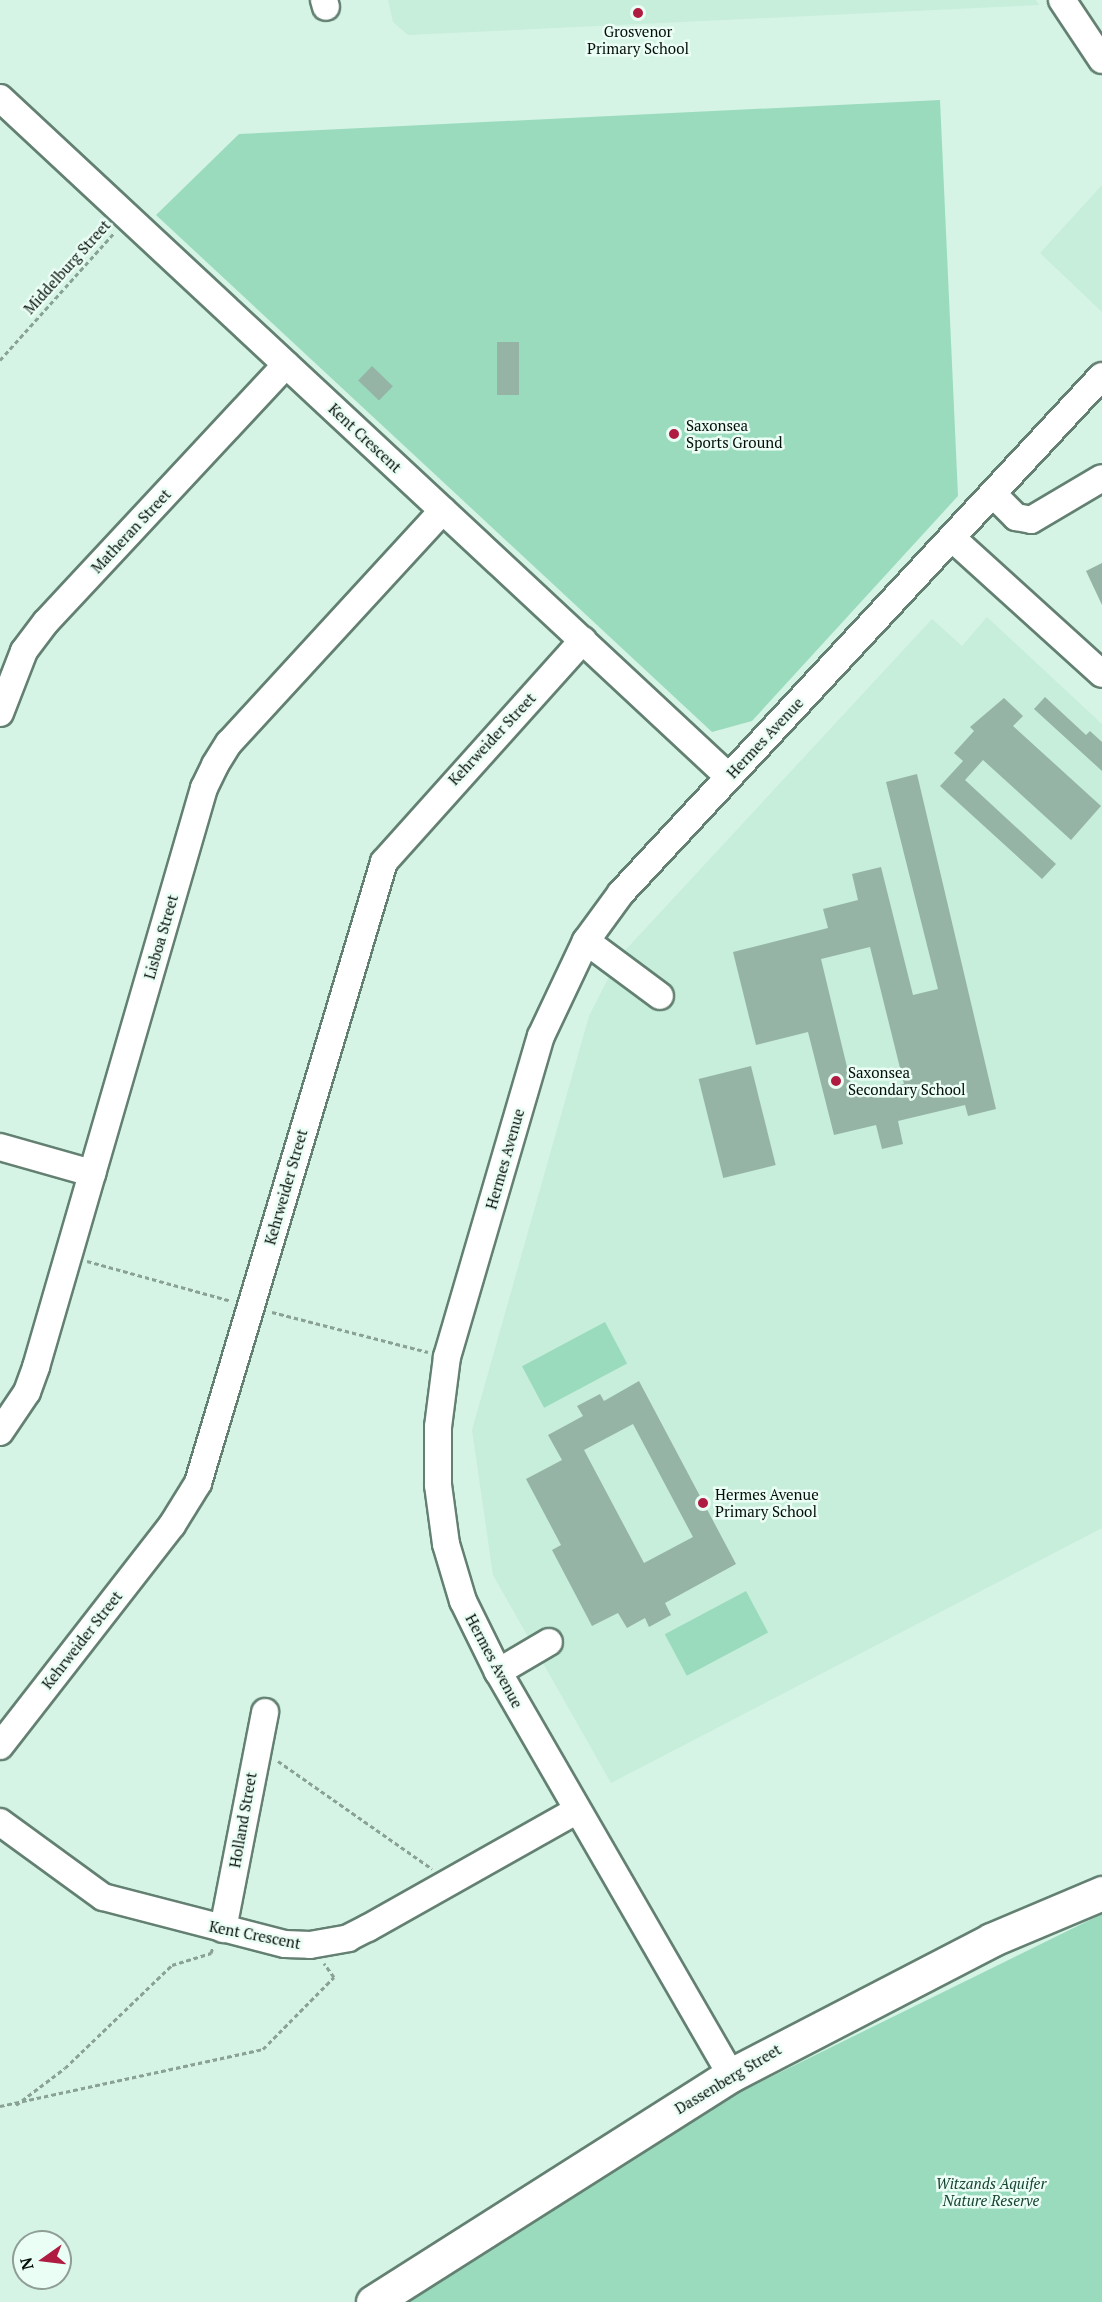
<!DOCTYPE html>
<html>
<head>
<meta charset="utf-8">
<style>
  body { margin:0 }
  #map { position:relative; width:1102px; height:2302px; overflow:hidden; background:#d5f4e5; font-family:"PT Serif",serif }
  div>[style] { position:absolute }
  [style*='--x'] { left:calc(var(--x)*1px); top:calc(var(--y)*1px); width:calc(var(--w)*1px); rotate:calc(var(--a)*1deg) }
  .built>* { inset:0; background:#c6eeda }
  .green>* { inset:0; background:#9adbbd; transform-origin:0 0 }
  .building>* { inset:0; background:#96b4a5; transform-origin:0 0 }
  .path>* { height:3px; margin-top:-1.5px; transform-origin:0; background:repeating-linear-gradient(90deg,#8aa196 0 4.5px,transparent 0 7.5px) }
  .roads { filter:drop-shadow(2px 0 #638072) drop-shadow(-2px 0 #638072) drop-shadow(0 2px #638072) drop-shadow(0 -2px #638072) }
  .minor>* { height:26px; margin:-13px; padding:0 13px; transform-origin:13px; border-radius:13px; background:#fff }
  .major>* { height:33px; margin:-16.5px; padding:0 16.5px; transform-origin:16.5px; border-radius:16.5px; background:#fff }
  .dots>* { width:16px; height:16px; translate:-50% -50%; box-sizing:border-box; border:3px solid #ebfef5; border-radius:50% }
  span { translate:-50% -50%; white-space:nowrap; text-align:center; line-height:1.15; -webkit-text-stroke:5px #ebfef5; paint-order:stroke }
  .poi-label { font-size:15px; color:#050e0a }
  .left { translate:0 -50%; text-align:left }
  .street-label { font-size:15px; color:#050e0a }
  .park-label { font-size:15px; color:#174331; font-style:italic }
  .north { position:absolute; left:12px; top:2230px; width:60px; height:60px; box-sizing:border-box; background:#ebfef5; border:2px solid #8f9e97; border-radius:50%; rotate:256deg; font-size:16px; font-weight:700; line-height:24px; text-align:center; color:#050e0a }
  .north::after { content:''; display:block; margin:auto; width:21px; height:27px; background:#af1b41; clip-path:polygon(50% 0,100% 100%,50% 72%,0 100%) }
</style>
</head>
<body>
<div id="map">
  <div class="built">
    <div style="clip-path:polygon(388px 0,1036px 0,1039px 5px,408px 35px,393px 22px)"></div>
    <div style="clip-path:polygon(1102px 185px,1102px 312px,1040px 253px)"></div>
    <div style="clip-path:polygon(987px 617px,1102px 724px,1102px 1528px,611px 1783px,493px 1575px,472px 1430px,589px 1016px,619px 957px,932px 619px,962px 646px)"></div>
  </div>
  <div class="green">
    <div style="clip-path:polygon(940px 100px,958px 496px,752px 721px,712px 732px,156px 215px,239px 134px)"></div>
    <div style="left:605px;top:1322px;width:47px;height:94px;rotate:62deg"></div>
    <div style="left:746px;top:1591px;width:47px;height:92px;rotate:62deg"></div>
    <div style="clip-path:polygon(1102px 1914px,1102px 2302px,404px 2302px,734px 2095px)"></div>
  </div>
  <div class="building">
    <div style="left:497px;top:342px;width:22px;height:53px"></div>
    <div style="left:372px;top:366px;width:29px;height:20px;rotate:44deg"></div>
    <div style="clip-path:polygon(1102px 563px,1102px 605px,1086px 571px)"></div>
    <div style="clip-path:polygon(1045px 697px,1086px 735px,1090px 731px,1102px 742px,1102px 771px,1034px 709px)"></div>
    <div style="clip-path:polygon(1004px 698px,1023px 716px,1013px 726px,1101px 806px,1071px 840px,983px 760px,965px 780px,1056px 864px,1042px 879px,940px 786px,963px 761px,954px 753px,974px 731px,970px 727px)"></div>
    <div style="clip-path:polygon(evenodd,917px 774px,996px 1109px,968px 1116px,965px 1105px,898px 1121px,903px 1144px,882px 1149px,876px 1125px,834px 1135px,808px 1032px,756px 1045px,733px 952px,828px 928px,823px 909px,858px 900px,852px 874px,881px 867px,913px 995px,938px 989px,886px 782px,917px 774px,870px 947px,904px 1084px,854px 1096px,821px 959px,870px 947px)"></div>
    <div style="left:751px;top:1066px;width:102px;height:54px;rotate:76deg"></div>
    <div style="clip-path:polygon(evenodd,639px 1381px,736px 1564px,665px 1603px,671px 1615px,649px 1627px,645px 1618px,627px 1628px,618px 1613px,592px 1626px,552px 1550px,561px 1545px,526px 1479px,562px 1460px,548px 1435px,583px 1416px,577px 1406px,600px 1394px,604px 1401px,639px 1381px,633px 1424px,693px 1537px,644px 1563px,584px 1450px,633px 1424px)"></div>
  </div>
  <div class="path">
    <div style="--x:0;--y:360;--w:172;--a:-48.1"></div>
    <div style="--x:87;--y:1261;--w:149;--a:15.5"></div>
    <div style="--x:272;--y:1312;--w:161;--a:14.4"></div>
    <div style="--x:278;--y:1761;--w:188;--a:35"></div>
    <div style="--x:16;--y:2105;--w:61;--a:-37.1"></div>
    <div style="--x:65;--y:2068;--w:149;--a:-43.9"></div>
    <div style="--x:172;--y:1965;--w:41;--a:-17.1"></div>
    <div style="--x:211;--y:1953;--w:6;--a:-72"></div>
    <div style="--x:0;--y:2106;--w:269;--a:-12.2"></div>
    <div style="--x:263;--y:2049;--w:101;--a:-45.4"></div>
    <div style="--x:334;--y:1977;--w:17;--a:-126"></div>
  </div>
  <div class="roads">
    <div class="minor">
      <div style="--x:324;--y:0;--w:7;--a:74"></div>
      <div style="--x:1062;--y:0;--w:72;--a:56.3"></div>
      <div style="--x:0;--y:98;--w:996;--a:42.97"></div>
      <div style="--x:993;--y:494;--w:33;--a:45"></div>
      <div style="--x:1016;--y:517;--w:15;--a:11"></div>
      <div style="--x:1031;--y:520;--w:82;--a:-30.6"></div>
      <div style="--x:952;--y:538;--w:202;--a:42.2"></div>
      <div style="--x:0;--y:713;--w:66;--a:-68.8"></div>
      <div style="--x:24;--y:651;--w:36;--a:-53"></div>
      <div style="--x:46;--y:622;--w:352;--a:-47"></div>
      <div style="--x:586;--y:941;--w:92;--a:36.6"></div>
      <div style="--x:0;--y:1147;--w:96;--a:15.8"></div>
      <div style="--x:0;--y:1432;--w:48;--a:-56"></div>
      <div style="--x:27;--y:1392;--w:27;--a:-70"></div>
      <div style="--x:36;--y:1367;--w:603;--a:-73.82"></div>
      <div style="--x:204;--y:788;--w:25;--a:-64"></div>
      <div style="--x:215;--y:765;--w:26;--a:-58"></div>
      <div style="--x:229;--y:743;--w:316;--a:-47.4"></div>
      <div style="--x:498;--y:1672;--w:59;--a:-30.5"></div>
      <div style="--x:0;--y:1746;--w:280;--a:-52.1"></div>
      <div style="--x:172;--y:1525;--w:49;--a:-58.2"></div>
      <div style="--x:198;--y:1483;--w:648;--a:-73.33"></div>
      <div style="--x:384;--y:862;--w:298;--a:-48.1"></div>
      <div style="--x:0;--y:1822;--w:127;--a:36.1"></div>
      <div style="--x:103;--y:1897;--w:188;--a:14.5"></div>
      <div style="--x:285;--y:1944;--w:25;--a:2"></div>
      <div style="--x:310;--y:1945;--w:39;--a:-10"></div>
      <div style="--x:348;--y:1938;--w:22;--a:-27"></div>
      <div style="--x:368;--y:1928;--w:240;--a:-29.4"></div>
      <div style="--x:223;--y:1929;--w:221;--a:-79"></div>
      <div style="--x:731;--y:2075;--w:466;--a:-120"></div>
      <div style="--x:498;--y:1672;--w:79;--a:-116.2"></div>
      <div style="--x:463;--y:1601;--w:59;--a:-106.6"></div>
      <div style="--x:446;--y:1544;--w:60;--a:-97.7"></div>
      <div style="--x:438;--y:1485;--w:58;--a:-90"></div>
      <div style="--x:438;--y:1427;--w:71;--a:-82.7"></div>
      <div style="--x:447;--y:1357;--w:334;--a:-73.7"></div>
      <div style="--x:541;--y:1036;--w:105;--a:-64.7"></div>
      <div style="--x:586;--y:941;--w:59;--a:-53.9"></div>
      <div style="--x:621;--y:893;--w:706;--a:-47.07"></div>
    </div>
    <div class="major">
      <div style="--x:373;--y:2302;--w:424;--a:-32.4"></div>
      <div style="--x:731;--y:2075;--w:293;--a:-27.4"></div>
      <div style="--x:991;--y:1940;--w:121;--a:-22.9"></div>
    </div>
  </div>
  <div class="dots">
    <div style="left:638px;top:13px;background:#af1b41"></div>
    <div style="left:674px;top:434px;background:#af1b41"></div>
    <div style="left:836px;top:1081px;background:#af1b41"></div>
    <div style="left:703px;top:1503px;background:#af1b41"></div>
  </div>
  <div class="poi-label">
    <span style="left:638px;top:40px">Grosvenor<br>Primary School</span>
    <span class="left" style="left:686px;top:434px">Saxonsea<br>Sports Ground</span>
    <span class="left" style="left:848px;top:1081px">Saxonsea<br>Secondary School</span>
    <span class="left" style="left:715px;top:1503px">Hermes Avenue<br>Primary School</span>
  </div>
  <div class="street-label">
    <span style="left:67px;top:267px;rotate:-48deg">Middelburg Street</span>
    <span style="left:365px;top:438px;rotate:43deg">Kent Crescent</span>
    <span style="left:131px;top:531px;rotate:-47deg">Matheran Street</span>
    <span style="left:765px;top:738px;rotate:-47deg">Hermes Avenue</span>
    <span style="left:492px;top:739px;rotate:-47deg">Kehrweider Street</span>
    <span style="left:161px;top:937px;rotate:-74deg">Lisboa Street</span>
    <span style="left:505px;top:1159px;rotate:-74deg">Hermes Avenue</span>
    <span style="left:286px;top:1187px;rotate:-74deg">Kehrweider Street</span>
    <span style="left:82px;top:1640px;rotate:-52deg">Kehrweider Street</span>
    <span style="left:494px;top:1661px;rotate:62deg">Hermes Avenue</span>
    <span style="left:243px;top:1820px;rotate:-80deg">Holland Street</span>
    <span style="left:255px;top:1935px;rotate:11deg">Kent Crescent</span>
    <span style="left:728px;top:2079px;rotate:-31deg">Dassenberg Street</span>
  </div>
  <div class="park-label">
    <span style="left:991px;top:2192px">Witzands Aquifer<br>Nature Reserve</span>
  </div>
  <div class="north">N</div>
</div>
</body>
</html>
